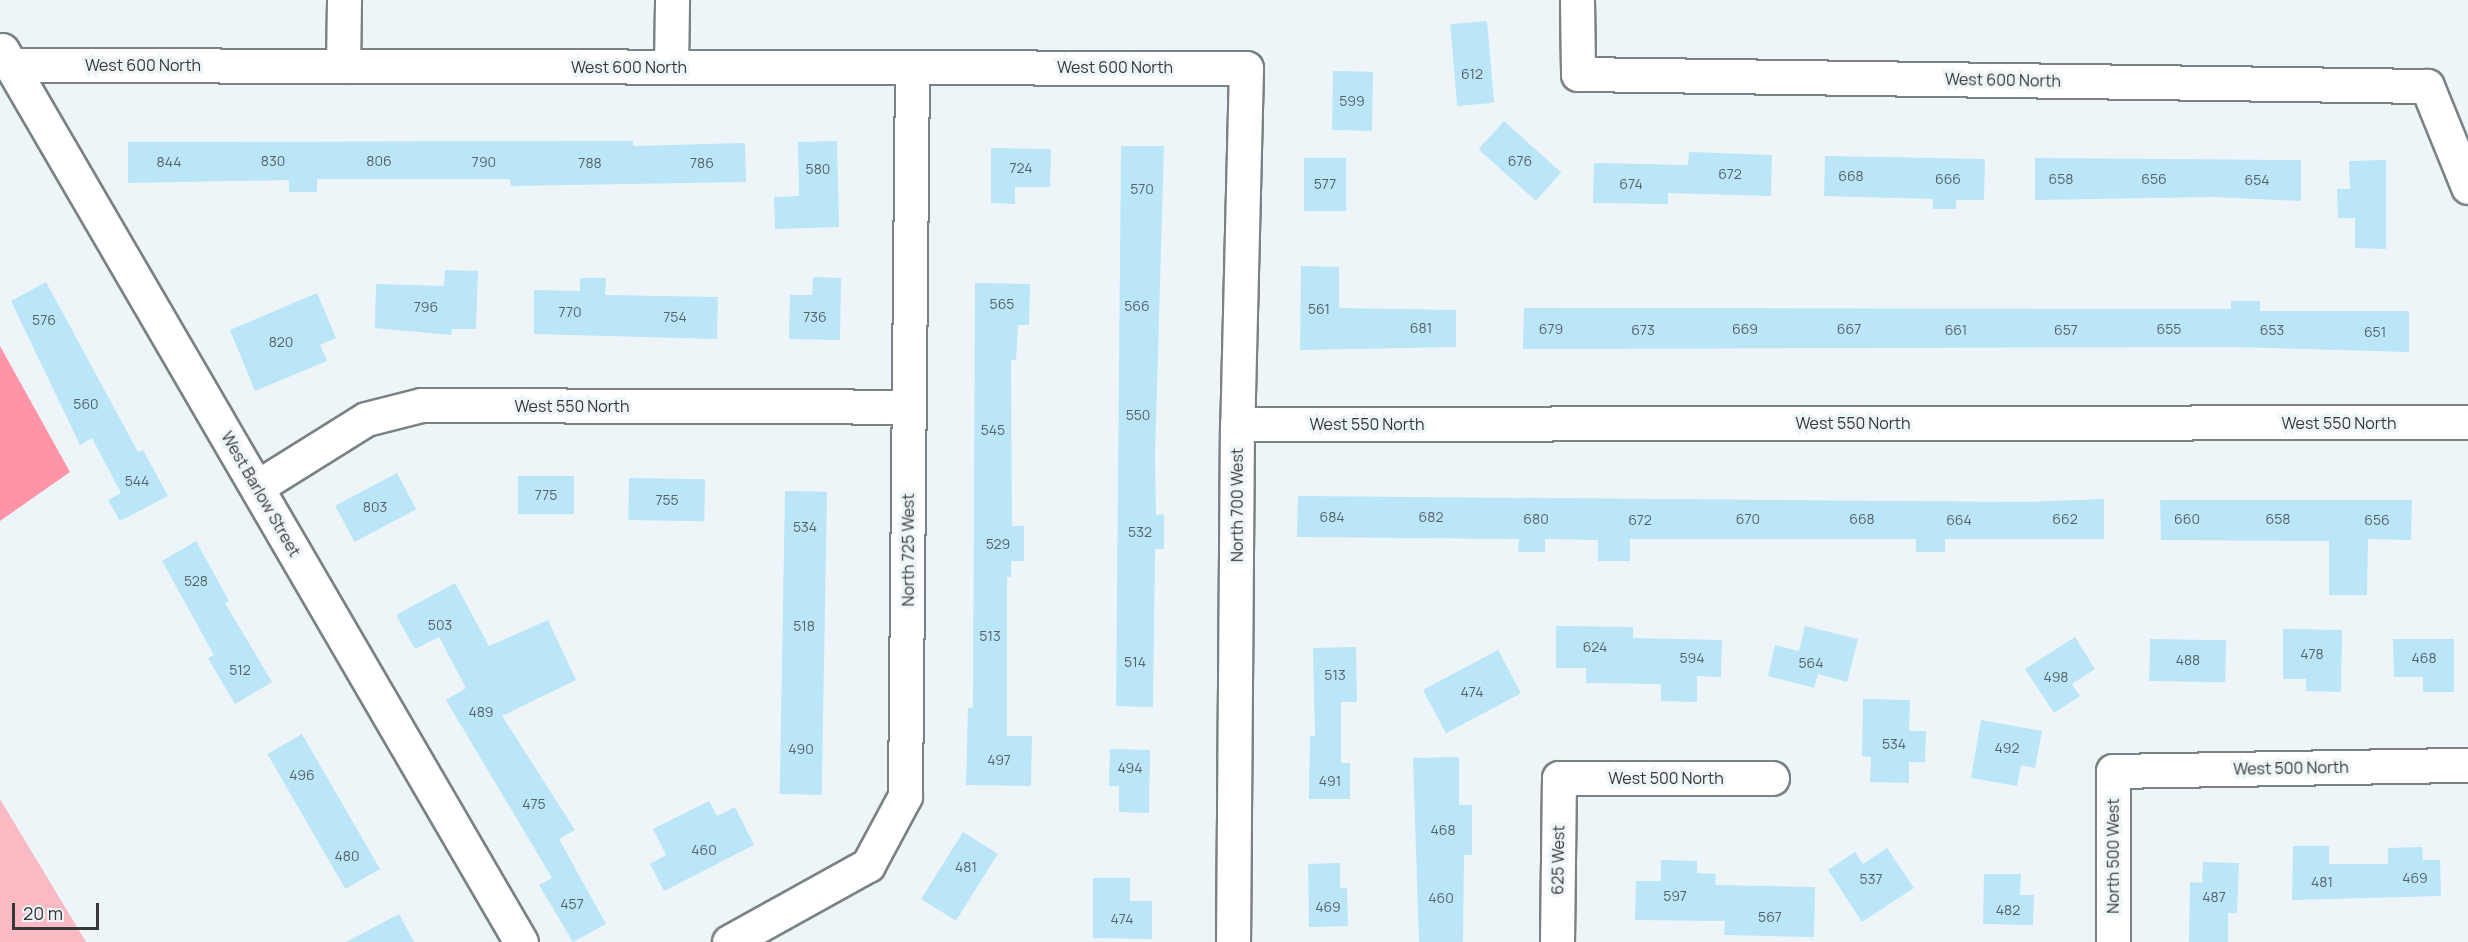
<!DOCTYPE html>
<html>
<head>
<meta charset="utf-8">
<style>
  body { margin:0 }
  #map { position:relative; width:2468px; height:942px; overflow:hidden; background:#edf5f8; font-family:Manrope,sans-serif }
  div>[style] { position:absolute }
  [style*='--x'] { left:calc(var(--x)*1px); top:calc(var(--y)*1px); width:calc(var(--w)*1px); rotate:calc(var(--a)*1deg) }
  .green>* { inset:0; background:#fabac3 }
  .forest>* { inset:0; background:#fe94a7 }
  .building>* { inset:0; background:#bbe6f8; transform-origin:0 0 }
  .roads { filter:drop-shadow(2px 0 #7b8285) drop-shadow(-2px 0 #7b8285) drop-shadow(0 2px #7b8285) drop-shadow(0 -2px #7b8285) }
  .minor>* { height:33px; margin:-16.5px; padding:0 16.5px; transform-origin:16.5px; border-radius:16.5px; background:#fff }
  span { translate:-50% -50%; white-space:nowrap; text-align:center; line-height:1.15; -webkit-text-stroke:6px #edf5f8; paint-order:stroke }
  .number-label { font-size:14px; color:#566369 }
  .number-label span { -webkit-text-stroke-width:0 }
  .street-label { font-size:16px; color:#353739 }
  .scale { position:absolute; left:12px; top:903px; width:87px; height:27px; box-sizing:border-box; border:3px solid #353739; border-top:0; padding-left:8px; font-size:18px; line-height:21px; white-space:nowrap; color:#353739; -webkit-text-stroke:4px #edf5f8; paint-order:stroke }
</style>
</head>
<body>
<div id="map">
  <div class="green">
    <div style="clip-path:polygon(0 799px,86px 942px,0 942px)"></div>
  </div>
  <div class="forest">
    <div style="clip-path:polygon(0 346px,70px 472px,0 521px)"></div>
  </div>
  <div class="building">
    <div style="left:1487px;top:21px;width:82px;height:37px;rotate:85deg"></div>
    <div style="left:1333px;top:71px;width:40px;height:59px;rotate:1deg"></div>
    <div style="left:1504px;top:121px;width:77px;height:38px;rotate:42deg"></div>
    <div style="clip-path:polygon(633px 141px,633px 146px,745px 143px,746px 182px,511px 186px,510px 179px,317px 179px,317px 192px,289px 192px,289px 180px,128px 183px,128px 142px)"></div>
    <div style="clip-path:polygon(837px 141px,839px 227px,775px 229px,774px 197px,799px 196px,798px 142px)"></div>
    <div style="clip-path:polygon(1121px 146px,1164px 146px,1155px 455px,1156px 515px,1164px 514px,1164px 549px,1155px 549px,1153px 707px,1116px 706px)"></div>
    <div style="clip-path:polygon(991px 148px,1051px 149px,1050px 187px,1015px 187px,1015px 204px,991px 203px)"></div>
    <div style="clip-path:polygon(1689px 152px,1772px 155px,1771px 196px,1668px 193px,1668px 204px,1593px 203px,1594px 163px,1688px 165px)"></div>
    <div style="clip-path:polygon(1825px 156px,1985px 159px,1984px 200px,1956px 200px,1956px 209px,1933px 209px,1933px 199px,1824px 196px)"></div>
    <div style="left:1304px;top:158px;width:42px;height:53px"></div>
    <div style="clip-path:polygon(2035px 158px,2301px 160px,2301px 201px,2213px 197px,2035px 200px)"></div>
    <div style="clip-path:polygon(2386px 160px,2386px 249px,2355px 248px,2355px 218px,2338px 218px,2337px 189px,2350px 189px,2349px 161px)"></div>
    <div style="clip-path:polygon(1301px 266px,1339px 267px,1339px 308px,1456px 310px,1456px 347px,1300px 350px)"></div>
    <div style="clip-path:polygon(445px 270px,478px 271px,476px 329px,452px 329px,451px 335px,375px 328px,376px 284px,444px 286px)"></div>
    <div style="clip-path:polygon(813px 277px,841px 278px,840px 340px,789px 339px,790px 295px,812px 295px)"></div>
    <div style="clip-path:polygon(580px 278px,606px 278px,605px 295px,718px 297px,717px 339px,534px 334px,534px 290px,580px 291px)"></div>
    <div style="clip-path:polygon(46px 282px,138px 452px,143px 450px,168px 496px,120px 521px,108px 500px,121px 493px,92px 438px,80px 445px,11px 301px)"></div>
    <div style="clip-path:polygon(975px 283px,1030px 284px,1029px 325px,1018px 325px,1016px 360px,1011px 360px,1012px 526px,1024px 526px,1024px 561px,1011px 561px,1011px 577px,1007px 577px,1007px 736px,1032px 736px,1031px 786px,966px 785px,968px 708px,973px 708px)"></div>
    <div style="clip-path:polygon(317px 293px,336px 338px,320px 345px,327px 361px,255px 391px,230px 330px)"></div>
    <div style="clip-path:polygon(2231px 301px,2260px 301px,2260px 311px,2409px 311px,2409px 352px,2232px 347px,1523px 349px,1524px 308px,2231px 309px)"></div>
    <div style="left:397px;top:473px;width:41px;height:70px;rotate:62deg"></div>
    <div style="left:518px;top:476px;width:56px;height:38px"></div>
    <div style="left:629px;top:478px;width:76px;height:42px;rotate:1deg"></div>
    <div style="left:785px;top:491px;width:42px;height:303px;rotate:1deg"></div>
    <div style="clip-path:polygon(1298px 496px,2025px 502px,2104px 499px,2104px 539px,1945px 539px,1945px 552px,1916px 552px,1916px 539px,1630px 539px,1630px 561px,1598px 561px,1598px 540px,1545px 539px,1545px 552px,1518px 552px,1519px 539px,1297px 537px)"></div>
    <div style="clip-path:polygon(2160px 500px,2412px 500px,2411px 540px,2368px 539px,2367px 595px,2329px 595px,2329px 541px,2161px 540px)"></div>
    <div style="clip-path:polygon(196px 541px,229px 601px,225px 603px,272px 682px,235px 704px,208px 658px,214px 655px,162px 561px)"></div>
    <div style="clip-path:polygon(455px 583px,489px 646px,548px 620px,576px 680px,502px 716px,575px 830px,559px 839px,606px 924px,573px 942px,539px 885px,552px 878px,446px 700px,466px 688px,439px 637px,415px 649px,396px 615px)"></div>
    <div style="clip-path:polygon(1556px 626px,1633px 627px,1633px 638px,1722px 640px,1721px 677px,1697px 676px,1697px 702px,1661px 701px,1661px 684px,1586px 683px,1586px 668px,1556px 668px)"></div>
    <div style="clip-path:polygon(1805px 626px,1858px 639px,1847px 682px,1818px 674px,1814px 688px,1768px 676px,1775px 645px,1799px 651px)"></div>
    <div style="clip-path:polygon(2283px 629px,2342px 630px,2341px 692px,2306px 691px,2306px 679px,2283px 679px)"></div>
    <div style="clip-path:polygon(2075px 637px,2095px 669px,2072px 684px,2080px 696px,2054px 713px,2025px 669px)"></div>
    <div style="left:2150px;top:639px;width:76px;height:42px;rotate:1deg"></div>
    <div style="clip-path:polygon(2393px 639px,2454px 639px,2454px 692px,2423px 692px,2423px 677px,2394px 677px)"></div>
    <div style="clip-path:polygon(1356px 647px,1357px 702px,1341px 702px,1341px 763px,1350px 763px,1350px 799px,1309px 799px,1310px 736px,1315px 736px,1313px 648px)"></div>
    <div style="left:1498px;top:650px;width:49px;height:85px;rotate:62deg"></div>
    <div style="clip-path:polygon(1863px 699px,1910px 700px,1909px 731px,1926px 731px,1925px 762px,1909px 762px,1909px 783px,1870px 782px,1871px 757px,1862px 756px)"></div>
    <div style="clip-path:polygon(1981px 720px,2042px 731px,2035px 768px,2021px 765px,2017px 786px,1971px 778px)"></div>
    <div style="left:302px;top:734px;width:156px;height:40px;rotate:60deg"></div>
    <div style="clip-path:polygon(1110px 749px,1150px 750px,1149px 813px,1119px 812px,1119px 786px,1109px 786px)"></div>
    <div style="clip-path:polygon(1459px 757px,1459px 805px,1472px 805px,1472px 855px,1464px 855px,1463px 942px,1419px 942px,1413px 758px)"></div>
    <div style="clip-path:polygon(709px 801px,717px 816px,735px 807px,754px 845px,664px 891px,650px 864px,666px 855px,653px 829px)"></div>
    <div style="left:963px;top:832px;width:41px;height:79px;rotate:32deg"></div>
    <div style="clip-path:polygon(2293px 846px,2329px 846px,2329px 864px,2388px 864px,2388px 848px,2422px 847px,2423px 860px,2440px 860px,2441px 896px,2292px 900px)"></div>
    <div style="clip-path:polygon(1887px 848px,1914px 888px,1862px 922px,1828px 870px,1855px 852px,1863px 864px)"></div>
    <div style="clip-path:polygon(1661px 860px,1697px 861px,1697px 873px,1716px 874px,1715px 885px,1815px 887px,1814px 937px,1724px 935px,1725px 921px,1635px 920px,1636px 881px,1661px 881px)"></div>
    <div style="clip-path:polygon(2203px 862px,2239px 863px,2237px 913px,2228px 913px,2228px 942px,2189px 942px,2190px 882px,2202px 883px)"></div>
    <div style="clip-path:polygon(1340px 863px,1340px 888px,1347px 888px,1348px 926px,1309px 927px,1308px 864px)"></div>
    <div style="clip-path:polygon(1984px 874px,2021px 874px,2020px 895px,2034px 895px,2033px 925px,1983px 924px)"></div>
    <div style="clip-path:polygon(1093px 878px,1130px 878px,1130px 901px,1152px 901px,1152px 939px,1093px 938px)"></div>
    <div style="clip-path:polygon(399px 914px,414px 942px,346px 942px)"></div>
  </div>
  <div class="roads">
    <div class="minor">
      <div style="--x:1577;--y:0;--w:74;--a:89.2"></div>
      <div style="--x:1578;--y:74;--w:849;--a:0.81"></div>
      <div style="--x:2427;--y:86;--w:109;--a:67.9"></div>
      <div style="--x:2;--y:50;--w:1032;--a:59.81"></div>
      <div style="--x:11;--y:65;--w:1235;--a:0.14"></div>
      <div style="--x:1246;--y:68;--w:356;--a:91.4"></div>
      <div style="--x:1237;--y:424;--w:518;--a:90.44"></div>
      <div style="--x:343;--y:66;--w:66;--a:-89.1"></div>
      <div style="--x:671;--y:67;--w:67;--a:-89.1"></div>
      <div style="--x:1237;--y:424;--w:1231;--a:-0.09"></div>
      <div style="--x:257;--y:487;--w:128;--a:-32"></div>
      <div style="--x:366;--y:419;--w:57;--a:-14.3"></div>
      <div style="--x:421;--y:405;--w:488;--a:0.2"></div>
      <div style="--x:729;--y:942;--w:159;--a:-29"></div>
      <div style="--x:868;--y:865;--w:78;--a:-61.8"></div>
      <div style="--x:905;--y:796;--w:729;--a:-89.45"></div>
      <div style="--x:1557;--y:942;--w:164;--a:-89.3"></div>
      <div style="--x:1559;--y:778;--w:213;--a:0"></div>
      <div style="--x:2113;--y:942;--w:171;--a:-90"></div>
      <div style="--x:2113;--y:771;--w:355;--a:-1"></div>
    </div>
  </div>
  <div class="number-label">
    <span style="left:1472px;top:74px">612</span>
    <span style="left:1352px;top:101px">599</span>
    <span style="left:273px;top:161px">830</span>
    <span style="left:379px;top:161px">806</span>
    <span style="left:1520px;top:161px">676</span>
    <span style="left:169px;top:162px">844</span>
    <span style="left:484px;top:162px">790</span>
    <span style="left:590px;top:163px">788</span>
    <span style="left:702px;top:163px">786</span>
    <span style="left:1021px;top:168px">724</span>
    <span style="left:818px;top:169px">580</span>
    <span style="left:1730px;top:174px">672</span>
    <span style="left:1851px;top:176px">668</span>
    <span style="left:1948px;top:179px">666</span>
    <span style="left:2061px;top:179px">658</span>
    <span style="left:2154px;top:179px">656</span>
    <span style="left:2257px;top:180px">654</span>
    <span style="left:1325px;top:184px">577</span>
    <span style="left:1631px;top:184px">674</span>
    <span style="left:1142px;top:189px">570</span>
    <span style="left:1002px;top:304px">565</span>
    <span style="left:1137px;top:306px">566</span>
    <span style="left:426px;top:307px">796</span>
    <span style="left:1319px;top:309px">561</span>
    <span style="left:570px;top:312px">770</span>
    <span style="left:675px;top:317px">754</span>
    <span style="left:815px;top:317px">736</span>
    <span style="left:44px;top:320px">576</span>
    <span style="left:1421px;top:328px">681</span>
    <span style="left:1551px;top:329px">679</span>
    <span style="left:1745px;top:329px">669</span>
    <span style="left:1849px;top:329px">667</span>
    <span style="left:2169px;top:329px">655</span>
    <span style="left:1643px;top:330px">673</span>
    <span style="left:1956px;top:330px">661</span>
    <span style="left:2066px;top:330px">657</span>
    <span style="left:2272px;top:330px">653</span>
    <span style="left:2375px;top:332px">651</span>
    <span style="left:281px;top:342px">820</span>
    <span style="left:86px;top:404px">560</span>
    <span style="left:1138px;top:415px">550</span>
    <span style="left:993px;top:430px">545</span>
    <span style="left:137px;top:481px">544</span>
    <span style="left:546px;top:495px">775</span>
    <span style="left:667px;top:500px">755</span>
    <span style="left:375px;top:507px">803</span>
    <span style="left:1332px;top:517px">684</span>
    <span style="left:1431px;top:517px">682</span>
    <span style="left:1536px;top:519px">680</span>
    <span style="left:1748px;top:519px">670</span>
    <span style="left:1862px;top:519px">668</span>
    <span style="left:2065px;top:519px">662</span>
    <span style="left:2187px;top:519px">660</span>
    <span style="left:2278px;top:519px">658</span>
    <span style="left:1640px;top:520px">672</span>
    <span style="left:1959px;top:520px">664</span>
    <span style="left:2377px;top:520px">656</span>
    <span style="left:805px;top:527px">534</span>
    <span style="left:1140px;top:532px">532</span>
    <span style="left:998px;top:544px">529</span>
    <span style="left:196px;top:581px">528</span>
    <span style="left:440px;top:625px">503</span>
    <span style="left:804px;top:626px">518</span>
    <span style="left:990px;top:636px">513</span>
    <span style="left:1595px;top:647px">624</span>
    <span style="left:2312px;top:654px">478</span>
    <span style="left:1692px;top:658px">594</span>
    <span style="left:2424px;top:658px">468</span>
    <span style="left:2188px;top:660px">488</span>
    <span style="left:1135px;top:662px">514</span>
    <span style="left:1811px;top:663px">564</span>
    <span style="left:240px;top:670px">512</span>
    <span style="left:1335px;top:675px">513</span>
    <span style="left:2056px;top:677px">498</span>
    <span style="left:1472px;top:692px">474</span>
    <span style="left:481px;top:712px">489</span>
    <span style="left:1894px;top:744px">534</span>
    <span style="left:2007px;top:748px">492</span>
    <span style="left:801px;top:749px">490</span>
    <span style="left:999px;top:760px">497</span>
    <span style="left:1130px;top:768px">494</span>
    <span style="left:302px;top:775px">496</span>
    <span style="left:1330px;top:781px">491</span>
    <span style="left:534px;top:804px">475</span>
    <span style="left:1443px;top:830px">468</span>
    <span style="left:704px;top:850px">460</span>
    <span style="left:347px;top:856px">480</span>
    <span style="left:966px;top:867px">481</span>
    <span style="left:2415px;top:878px">469</span>
    <span style="left:1871px;top:879px">537</span>
    <span style="left:2322px;top:882px">481</span>
    <span style="left:1675px;top:896px">597</span>
    <span style="left:2214px;top:897px">487</span>
    <span style="left:1441px;top:898px">460</span>
    <span style="left:572px;top:904px">457</span>
    <span style="left:1328px;top:907px">469</span>
    <span style="left:2008px;top:910px">482</span>
    <span style="left:1770px;top:917px">567</span>
    <span style="left:1122px;top:919px">474</span>
  </div>
  <div class="street-label">
    <span style="left:143px;top:65px">West 600 North</span>
    <span style="left:629px;top:67px">West 600 North</span>
    <span style="left:1115px;top:67px">West 600 North</span>
    <span style="left:2003px;top:80px;rotate:1deg">West 600 North</span>
    <span style="left:572px;top:406px">West 550 North</span>
    <span style="left:1853px;top:423px">West 550 North</span>
    <span style="left:2339px;top:423px">West 550 North</span>
    <span style="left:1367px;top:424px">West 550 North</span>
    <span style="left:261px;top:494px;rotate:60deg">West Barlow Street</span>
    <span style="left:1237px;top:505px;rotate:-90deg">North 700 West</span>
    <span style="left:908px;top:550px;rotate:-90deg">North 725 West</span>
    <span style="left:2291px;top:768px;rotate:-1deg">West 500 North</span>
    <span style="left:1666px;top:778px">West 500 North</span>
    <span style="left:2113px;top:856px;rotate:-90deg">North 500 West</span>
    <span style="left:1558px;top:860px;rotate:-89deg">625 West</span>
  </div>
  <div class="scale">20 m</div>
</div>
</body>
</html>
